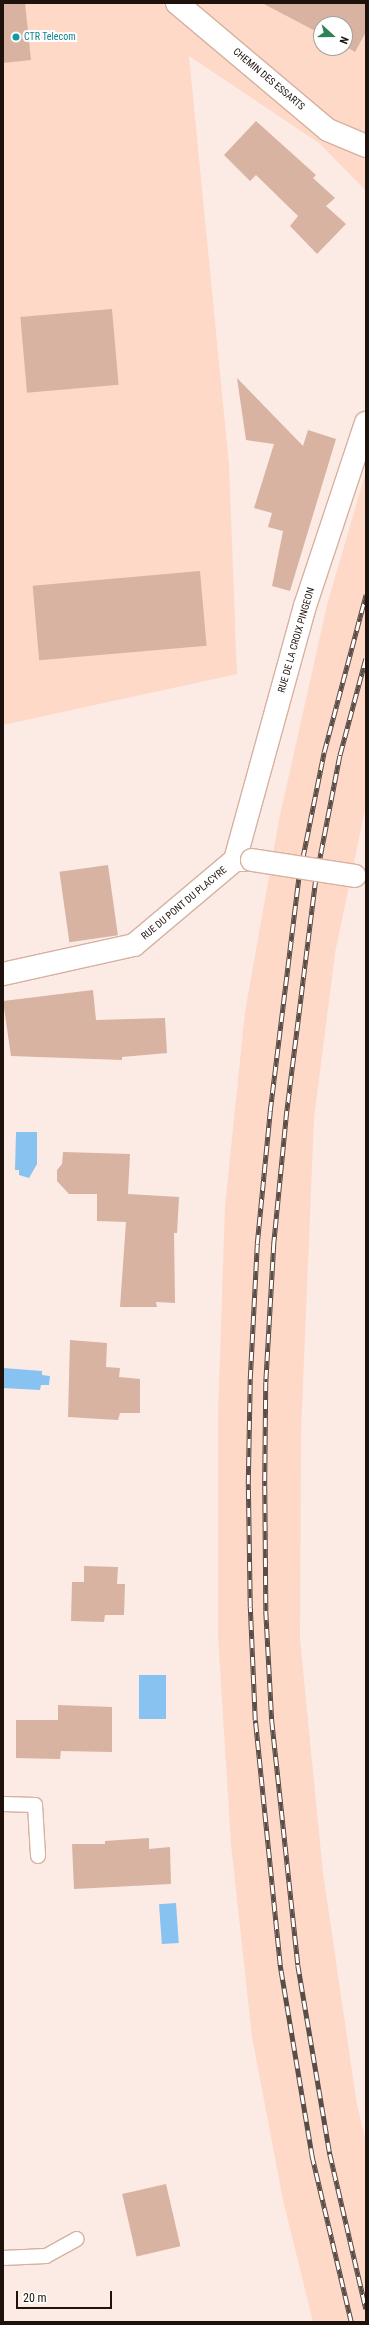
<!DOCTYPE html>
<html>
<head>
<meta charset="utf-8">
<style>
  body { margin:0 }
  #map { position:relative; width:369px; height:2325px; overflow:hidden; background:#fbebe4; font-family:"Roboto Condensed",sans-serif }
  div>[style] { position:absolute }
  [style*='--x'] { left:calc(var(--x)*1px); top:calc(var(--y)*1px); width:calc(var(--w)*1px); rotate:calc(var(--a)*1deg) }
  .built>* { inset:0; background:#fed9c8 }
  .water>* { inset:0; background:#87c2f1; transform-origin:0 0 }
  .building>* { inset:0; background:#d8b3a2; transform-origin:0 0 }
  .roads { filter:drop-shadow(1px 0 #d6b1a0) drop-shadow(-1px 0 #d6b1a0) drop-shadow(0 1px #d6b1a0) drop-shadow(0 -1px #d6b1a0) }
  .lane>* { height:14px; margin:-7px; padding:0 7px; transform-origin:7px; border-radius:7px; background:#fff }
  .street>* { height:22px; margin:-11px; padding:0 11px; transform-origin:11px; border-radius:11px; background:#fff }
  .rail>* { height:4.5px; margin-top:-2.25px; transform-origin:0; background:repeating-linear-gradient(90deg,#fff 0 9px,#5a4d46 0 18px); box-sizing:border-box; border-block:1px solid #5a4d46 }
  .bridges { filter:drop-shadow(1px 0 #d6b1a0) drop-shadow(-1px 0 #d6b1a0) drop-shadow(0 1px #d6b1a0) drop-shadow(0 -1px #d6b1a0) }
  .street-bridge>* { height:22px; margin:-11px; padding:0 11px; transform-origin:11px; border-radius:11px; background:#fff }
  .dots>* { width:11px; height:11px; translate:-50% -50%; box-sizing:border-box; border:2px solid #fff; border-radius:50% }
  span { translate:-50% -50%; white-space:nowrap; text-align:center; line-height:1.15; -webkit-text-stroke:4px #fff; paint-order:stroke }
  .culture-label { font-size:10px; color:#0d838f }
  .left { translate:0 -50%; text-align:left }
  .street-label { font-size:10px; color:#1f120c }
  .frame { position:absolute; inset:0; border:4px solid #1f120c; pointer-events:none }
  .north { position:absolute; left:313px; top:16px; width:40px; height:40px; box-sizing:border-box; background:#fff; border:1px solid #a5a09e; border-radius:50%; rotate:111deg; font-size:11px; font-weight:700; line-height:16px; text-align:center; color:#1f120c }
  .north::after { content:''; display:block; margin:auto; width:14px; height:18px; background:#2d8357; clip-path:polygon(50% 0,100% 100%,50% 72%,0 100%) }
  .scale { position:absolute; left:16px; top:2291px; width:96px; height:18px; box-sizing:border-box; border:2px solid #1f120c; border-top:0; padding-left:5px; font-size:12px; line-height:14px; white-space:nowrap; color:#1f120c; -webkit-text-stroke:3px #fff; paint-order:stroke }
</style>
</head>
<body>
<div id="map">
  <div class="built">
    <div style="clip-path:polygon(evenodd,3px 3px,366px 3px,366px 191px,319px 143px,189px 56px,229px 465px,237px 674px,3px 725px,3px 3px,321px 24px,345px 24px,345px 48px,321px 48px,321px 24px)"></div>
    <div style="clip-path:polygon(366px 471px,366px 805px,335px 953px,314px 1119px,301px 1432px,300px 1639px,323px 1873px,357px 2105px,366px 2142px,366px 2322px,313px 2322px,283px 2200px,252px 2037px,231px 1844px,218px 1636px,218px 1417px,225px 1206px,245px 1012px,279px 820px,327px 605px)"></div>
  </div>
  <div class="water">
    <div style="clip-path:polygon(16px 1132px,37px 1132px,37px 1164px,29px 1178px,19px 1175px,19px 1170px,15px 1170px)"></div>
    <div style="clip-path:polygon(3px 1368px,42px 1371px,42px 1375px,50px 1376px,49px 1385px,41px 1385px,40px 1390px,3px 1388px)"></div>
    <div style="left:139px;top:1675px;width:27px;height:44px"></div>
    <div style="left:176px;top:1903px;width:40px;height:17px;rotate:86deg"></div>
  </div>
  <div class="building">
    <div style="clip-path:polygon(3px 3px,25px 3px,31px 60px,3px 63px)"></div>
    <div style="clip-path:polygon(262px 3px,366px 3px,366px 32px,355px 52px,345px 46px,345px 24px,321px 24px,321px 34px)"></div>
    <div style="clip-path:polygon(256px 121px,316px 175px,313px 178px,335px 198px,326px 206px,346px 224px,317px 254px,290px 226px,298px 216px,256px 175px,250px 181px,224px 155px)"></div>
    <div style="left:112px;top:309px;width:76px;height:92px;rotate:85deg"></div>
    <div style="clip-path:polygon(237px 378px,303px 446px,308px 430px,336px 439px,290px 591px,272px 586px,283px 531px,268px 527px,272px 513px,254px 508px,274px 444px,246px 440px)"></div>
    <div style="left:200px;top:571px;width:75px;height:168px;rotate:85deg"></div>
    <div style="left:108px;top:865px;width:71px;height:49px;rotate:82deg"></div>
    <div style="clip-path:polygon(93px 990px,96px 1020px,165px 1018px,167px 1053px,122px 1057px,122px 1060px,11px 1056px,3px 1001px)"></div>
    <div style="clip-path:polygon(63px 1152px,130px 1154px,128px 1194px,179px 1197px,177px 1233px,174px 1233px,175px 1303px,156px 1302px,157px 1307px,120px 1307px,126px 1222px,97px 1221px,97px 1194px,69px 1194px,57px 1181px,57px 1170px,62px 1164px)"></div>
    <div style="clip-path:polygon(70px 1340px,107px 1343px,106px 1367px,120px 1368px,119px 1377px,140px 1379px,140px 1413px,120px 1413px,118px 1420px,68px 1417px)"></div>
    <div style="clip-path:polygon(84px 1566px,118px 1567px,117px 1584px,125px 1584px,124px 1615px,105px 1615px,104px 1622px,71px 1621px,72px 1582px,84px 1582px)"></div>
    <div style="clip-path:polygon(58px 1705px,112px 1707px,112px 1752px,61px 1751px,60px 1759px,16px 1758px,16px 1720px,58px 1720px)"></div>
    <div style="clip-path:polygon(149px 1838px,149px 1849px,170px 1847px,171px 1884px,74px 1889px,72px 1844px,105px 1844px,105px 1841px)"></div>
    <div style="left:166px;top:2184px;width:64px;height:45px;rotate:77deg"></div>
  </div>
  <div class="roads">
    <div class="lane">
      <div style="--x:3;--y:1804;--w:32;--a:2"></div>
      <div style="--x:35;--y:1805;--w:51;--a:86.6"></div>
      <div style="--x:3;--y:2258;--w:43;--a:-2.7"></div>
      <div style="--x:46;--y:2256;--w:35;--a:-29"></div>
    </div>
    <div class="street">
      <div style="--x:177;--y:3;--w:197;--a:40.1"></div>
      <div style="--x:328;--y:130;--w:41;--a:22.8"></div>
      <div style="--x:235;--y:860;--w:263;--a:-74.6"></div>
      <div style="--x:305;--y:606;--w:193;--a:-71.6"></div>
      <div style="--x:3;--y:974;--w:134;--a:-12.5"></div>
      <div style="--x:134;--y:945;--w:132;--a:-40.1"></div>
      <div style="--x:235;--y:860;--w:14;--a:0"></div>
    </div>
  </div>
  <div class="rail">
    <div style="--x:366;--y:659;--w:100;--a:105"></div>
    <div style="--x:340;--y:756;--w:125;--a:101"></div>
    <div style="--x:316;--y:879;--w:234;--a:97.1"></div>
    <div style="--x:287;--y:1111;--w:134;--a:95.6"></div>
    <div style="--x:274;--y:1244;--w:138;--a:93.3"></div>
    <div style="--x:266;--y:1382;--w:104;--a:90.6"></div>
    <div style="--x:265;--y:1486;--w:125;--a:89.5"></div>
    <div style="--x:266;--y:1611;--w:110;--a:86.9"></div>
    <div style="--x:272;--y:1721;--w:245;--a:83.9"></div>
    <div style="--x:298;--y:1965;--w:192;--a:80.4"></div>
    <div style="--x:330;--y:2154;--w:159;--a:76.9"></div>
    <div style="--x:351;--y:2322;--w:170;--a:-103.3"></div>
    <div style="--x:312;--y:2157;--w:195;--a:-99.5"></div>
    <div style="--x:280;--y:1965;--w:246;--a:-95.8"></div>
    <div style="--x:255;--y:1720;--w:113;--a:-92.5"></div>
    <div style="--x:250;--y:1607;--w:123;--a:-90.9"></div>
    <div style="--x:248;--y:1484;--w:105;--a:-88.9"></div>
    <div style="--x:250;--y:1379;--w:135;--a:-87"></div>
    <div style="--x:257;--y:1244;--w:134;--a:-84.4"></div>
    <div style="--x:270;--y:1111;--w:237;--a:-83"></div>
    <div style="--x:299;--y:876;--w:126;--a:-78.6"></div>
    <div style="--x:324;--y:752;--w:163;--a:-75.1"></div>
  </div>
  <div class="bridges">
    <div class="street-bridge">
      <div style="--x:252;--y:860;--w:104;--a:8.8"></div>
    </div>
  </div>
  <div class="dots">
    <div style="left:16px;top:37px;background:#0f9aa8"></div>
  </div>
  <div class="culture-label">
    <span class="left" style="left:24px;top:37px">CTR Telecom</span>
  </div>
  <div class="street-label">
    <span style="left:269px;top:79px;rotate:40deg">CHEMIN DES ESSARTS</span>
    <span style="left:296px;top:640px;rotate:-74deg">RUE DE LA CROIX PINGEON</span>
    <span style="left:184px;top:903px;rotate:-40deg">RUE DU PONT DU PLACYRE</span>
  </div>
  <div class="frame"></div>
  <div class="north">N</div>
  <div class="scale">20 m</div>
</div>
</body>
</html>
